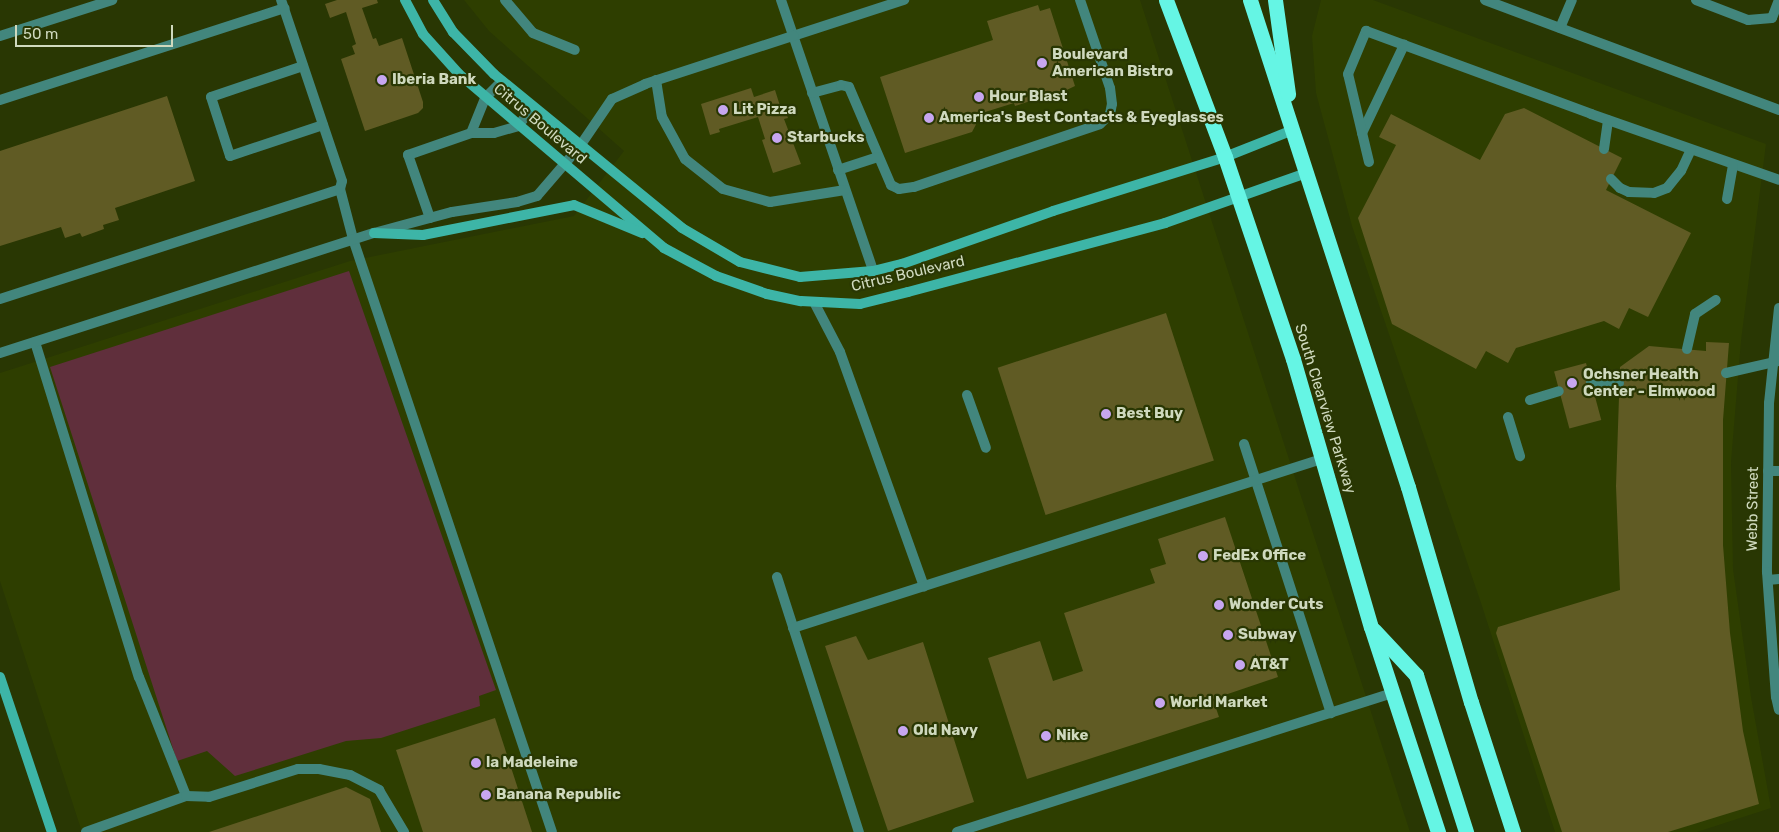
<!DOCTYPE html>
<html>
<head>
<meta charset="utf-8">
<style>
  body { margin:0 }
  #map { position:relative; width:1779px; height:832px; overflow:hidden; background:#293703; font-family:Rubik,sans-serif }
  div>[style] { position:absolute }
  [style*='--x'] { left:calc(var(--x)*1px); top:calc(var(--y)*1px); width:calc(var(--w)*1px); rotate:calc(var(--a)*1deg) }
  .built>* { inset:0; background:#2e3e00 }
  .green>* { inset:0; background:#602f3c }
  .building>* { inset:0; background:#605b24; transform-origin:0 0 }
  .lane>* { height:10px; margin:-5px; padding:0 5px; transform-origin:5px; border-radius:5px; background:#42867d }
  .street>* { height:10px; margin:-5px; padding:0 5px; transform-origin:5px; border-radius:5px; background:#42867d }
  .secondary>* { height:10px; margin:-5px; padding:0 5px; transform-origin:5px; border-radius:5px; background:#3db5a7 }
  .highway>* { height:15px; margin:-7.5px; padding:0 7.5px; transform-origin:7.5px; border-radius:7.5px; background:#65f5e4 }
  .dots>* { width:14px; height:14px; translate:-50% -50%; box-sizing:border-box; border:2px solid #293703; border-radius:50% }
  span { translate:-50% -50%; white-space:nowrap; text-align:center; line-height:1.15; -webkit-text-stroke:4.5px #293703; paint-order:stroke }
  .poi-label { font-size:15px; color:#cfd9be; font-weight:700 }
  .left { translate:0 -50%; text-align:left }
  .street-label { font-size:15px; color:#cfd9be }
  .scale { position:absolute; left:15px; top:25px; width:158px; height:22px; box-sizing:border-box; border:2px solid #cfd9be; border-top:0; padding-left:6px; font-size:15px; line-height:18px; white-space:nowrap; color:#cfd9be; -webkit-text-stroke:4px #293703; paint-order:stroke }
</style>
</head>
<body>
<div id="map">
  <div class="built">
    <div style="clip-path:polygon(464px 0,1140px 0,1410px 832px,82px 832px,0 581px,0 373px,350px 261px,574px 216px,624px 151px,489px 31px)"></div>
    <div style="clip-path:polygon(1321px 0,1373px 0,1766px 144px,1741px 341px,1731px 462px,1733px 569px,1751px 697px,1771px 808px,1697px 832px,1555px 832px,1481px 603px,1352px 226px,1316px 93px,1312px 36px)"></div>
  </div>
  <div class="green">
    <div style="clip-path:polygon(349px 271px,496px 690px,479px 696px,480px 706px,381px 738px,346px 741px,235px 776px,207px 751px,177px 761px,50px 367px)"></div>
  </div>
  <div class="building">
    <div style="clip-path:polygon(337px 0,377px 0,378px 3px,362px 8px,373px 39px,376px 38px,379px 46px,402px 38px,423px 102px,423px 108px,418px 113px,365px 131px,341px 59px,355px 54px,352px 46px,356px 44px,346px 12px,330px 18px,325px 4px)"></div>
    <div style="clip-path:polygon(1038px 5px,1040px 11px,1050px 8px,1075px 86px,1052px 97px,1051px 94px,1015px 106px,1014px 103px,982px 113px,972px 132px,905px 153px,880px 77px,993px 40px,987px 21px)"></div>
    <div style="clip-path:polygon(751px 88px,754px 97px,775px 90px,781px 109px,784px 108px,788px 118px,784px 119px,801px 164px,773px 173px,762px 140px,765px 139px,758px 117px,719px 129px,720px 132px,710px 135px,701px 104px)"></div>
    <div style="clip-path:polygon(167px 96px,195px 181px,115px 208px,119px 220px,103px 225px,104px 229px,82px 237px,80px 233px,65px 238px,61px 227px,0 246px,0 151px)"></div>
    <div style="clip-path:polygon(1524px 108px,1622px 158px,1606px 190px,1691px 233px,1648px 317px,1629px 308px,1619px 329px,1604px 321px,1516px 348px,1508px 363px,1486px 351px,1476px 369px,1392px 324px,1358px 218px,1396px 145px,1379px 137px,1391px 114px,1480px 160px,1505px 114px)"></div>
    <div style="left:1166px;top:313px;width:155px;height:177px;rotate:72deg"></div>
    <div style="clip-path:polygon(1706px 342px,1729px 343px,1723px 420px,1723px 545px,1730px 633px,1743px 731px,1759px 804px,1668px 832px,1562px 832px,1496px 633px,1498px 627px,1620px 590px,1616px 486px,1620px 367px,1649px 346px,1706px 351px)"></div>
    <div style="left:1586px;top:363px;width:59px;height:33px;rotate:75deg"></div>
    <div style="clip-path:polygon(1225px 517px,1278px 677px,1213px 699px,1219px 717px,1027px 779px,988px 658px,1040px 641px,1053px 681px,1083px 671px,1064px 613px,1155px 583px,1150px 569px,1166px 564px,1158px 539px)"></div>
    <div style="clip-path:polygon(856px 636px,868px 660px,923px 642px,974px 802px,888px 831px,825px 646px)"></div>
    <div style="clip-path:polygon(495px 718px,532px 832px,423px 832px,396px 750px)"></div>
    <div style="clip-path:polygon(346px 787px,370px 799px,381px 832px,209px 832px)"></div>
  </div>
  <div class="lane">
    <div style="--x:505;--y:0;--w:43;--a:49.7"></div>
    <div style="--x:533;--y:33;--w:45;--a:22"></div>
    <div style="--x:781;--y:0;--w:286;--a:71.2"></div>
    <div style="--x:1485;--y:0;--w:314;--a:20.5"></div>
    <div style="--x:1696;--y:0;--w:56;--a:21"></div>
    <div style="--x:1748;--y:20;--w:24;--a:-5"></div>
    <div style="--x:1772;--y:18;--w:19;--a:-69"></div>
    <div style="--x:1560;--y:28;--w:30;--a:-67"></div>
    <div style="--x:0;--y:36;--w:118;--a:-17.8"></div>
    <div style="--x:793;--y:36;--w:117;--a:-18"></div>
    <div style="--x:303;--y:66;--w:97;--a:161.4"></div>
    <div style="--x:211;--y:97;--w:62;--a:72.1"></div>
    <div style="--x:230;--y:156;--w:98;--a:-18.4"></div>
    <div style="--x:656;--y:80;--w:37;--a:81"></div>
    <div style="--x:662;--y:117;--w:48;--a:61.3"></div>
    <div style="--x:685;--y:159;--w:48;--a:38.3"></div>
    <div style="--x:723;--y:189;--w:49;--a:15.5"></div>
    <div style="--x:770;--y:202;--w:76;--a:-9.1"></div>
    <div style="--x:812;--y:93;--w:30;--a:-15"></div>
    <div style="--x:841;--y:85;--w:8;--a:14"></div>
    <div style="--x:849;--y:87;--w:107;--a:66.8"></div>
    <div style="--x:891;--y:185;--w:9;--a:27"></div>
    <div style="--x:899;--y:189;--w:15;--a:-8"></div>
    <div style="--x:914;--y:187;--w:196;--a:-18.7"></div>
    <div style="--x:1100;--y:124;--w:14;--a:-45"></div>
    <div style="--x:1110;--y:114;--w:10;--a:-79"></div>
    <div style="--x:1112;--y:104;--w:16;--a:-97"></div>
    <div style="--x:1110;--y:88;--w:93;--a:-108.8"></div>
    <div style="--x:0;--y:100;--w:299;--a:-17.9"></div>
    <div style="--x:471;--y:133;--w:38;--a:-68"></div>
    <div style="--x:485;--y:98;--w:24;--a:-45"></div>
    <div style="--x:1362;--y:133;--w:98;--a:-64.5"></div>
    <div style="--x:1604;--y:149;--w:29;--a:-82"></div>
    <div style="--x:1369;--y:162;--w:90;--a:-103.4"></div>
    <div style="--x:1348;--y:74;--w:47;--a:-67.3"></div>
    <div style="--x:1366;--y:31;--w:240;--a:20.2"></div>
    <div style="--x:1591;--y:114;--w:199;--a:19.3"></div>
    <div style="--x:838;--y:170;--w:42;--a:-18"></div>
    <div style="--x:1611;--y:179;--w:13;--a:45"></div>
    <div style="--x:1620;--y:188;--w:10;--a:24"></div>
    <div style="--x:1629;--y:192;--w:25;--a:2"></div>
    <div style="--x:1654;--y:193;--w:14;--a:-21"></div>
    <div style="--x:1667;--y:188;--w:22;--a:-51"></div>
    <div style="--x:1681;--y:171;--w:23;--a:-65"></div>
    <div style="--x:340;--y:189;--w:52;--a:75.4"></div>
    <div style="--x:353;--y:239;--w:625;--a:71.45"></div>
    <div style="--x:1727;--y:199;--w:35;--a:-80"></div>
    <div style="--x:430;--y:218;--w:67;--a:-109.2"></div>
    <div style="--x:408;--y:155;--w:67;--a:-19.2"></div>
    <div style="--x:471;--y:133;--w:23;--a:0"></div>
    <div style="--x:494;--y:133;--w:25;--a:-16"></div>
    <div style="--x:518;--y:126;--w:24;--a:-52"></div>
    <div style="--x:0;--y:299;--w:357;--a:-17.9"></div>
    <div style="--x:340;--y:189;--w:8;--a:-76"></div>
    <div style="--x:342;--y:181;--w:191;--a:-108.6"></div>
    <div style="--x:814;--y:302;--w:56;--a:62.5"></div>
    <div style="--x:840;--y:352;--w:249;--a:70.3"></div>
    <div style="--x:35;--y:342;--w:351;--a:72.8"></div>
    <div style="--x:139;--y:677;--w:128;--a:68.4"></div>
    <div style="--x:1687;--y:349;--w:36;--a:-77"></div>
    <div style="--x:1695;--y:314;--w:25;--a:-34"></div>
    <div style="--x:0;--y:353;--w:393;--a:-17.8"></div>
    <div style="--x:374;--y:233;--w:81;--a:-15.1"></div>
    <div style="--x:452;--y:212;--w:66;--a:-8.7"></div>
    <div style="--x:517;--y:202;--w:21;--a:-17"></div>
    <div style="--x:537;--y:196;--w:66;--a:-49.3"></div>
    <div style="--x:1726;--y:373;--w:54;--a:-12.8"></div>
    <div style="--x:1591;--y:383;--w:28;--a:0"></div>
    <div style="--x:967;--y:395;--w:56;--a:70.3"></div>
    <div style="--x:1530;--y:400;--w:30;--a:-17"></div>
    <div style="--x:1508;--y:417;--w:41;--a:72.9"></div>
    <div style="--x:1244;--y:444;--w:283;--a:72.1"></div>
    <div style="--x:1768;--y:471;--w:11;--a:0"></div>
    <div style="--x:777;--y:577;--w:268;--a:72.2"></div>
    <div style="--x:1768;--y:580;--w:11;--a:-5"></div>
    <div style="--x:793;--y:628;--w:555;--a:-17.72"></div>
    <div style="--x:86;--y:832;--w:106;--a:-19.8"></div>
    <div style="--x:186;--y:796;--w:23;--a:2"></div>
    <div style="--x:209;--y:797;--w:93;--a:-17.5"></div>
    <div style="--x:298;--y:769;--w:21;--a:0"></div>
    <div style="--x:319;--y:769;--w:32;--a:11"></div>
    <div style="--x:350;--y:775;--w:33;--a:27"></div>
    <div style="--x:379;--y:790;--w:49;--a:59.2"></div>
    <div style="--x:957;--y:832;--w:458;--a:-17.7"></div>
  </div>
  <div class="street">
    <div style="--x:580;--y:146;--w:57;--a:-55.8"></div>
    <div style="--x:612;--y:99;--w:36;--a:-24"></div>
    <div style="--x:645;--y:84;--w:156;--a:-18"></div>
    <div style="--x:1779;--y:308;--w:96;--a:96"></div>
    <div style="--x:1769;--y:403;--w:169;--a:90.7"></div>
    <div style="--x:1767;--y:572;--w:125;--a:85.9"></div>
    <div style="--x:1776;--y:697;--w:13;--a:77"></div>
  </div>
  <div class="secondary">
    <div style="--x:405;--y:0;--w:38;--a:62"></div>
    <div style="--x:423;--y:34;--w:54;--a:48"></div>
    <div style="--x:459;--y:74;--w:269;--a:40.3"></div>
    <div style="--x:664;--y:248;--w:59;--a:28.3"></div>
    <div style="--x:716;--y:276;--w:54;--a:19.4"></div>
    <div style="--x:767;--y:294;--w:35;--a:12"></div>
    <div style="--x:801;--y:301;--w:59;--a:2.9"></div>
    <div style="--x:860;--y:304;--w:49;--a:-14"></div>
    <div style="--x:908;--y:292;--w:266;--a:-15"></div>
    <div style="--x:1165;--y:223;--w:150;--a:-19.5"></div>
    <div style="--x:433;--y:0;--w:38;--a:58"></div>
    <div style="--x:453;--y:32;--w:59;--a:45.7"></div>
    <div style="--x:494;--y:74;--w:243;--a:39.3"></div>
    <div style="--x:682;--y:228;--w:67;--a:30.4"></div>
    <div style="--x:740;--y:262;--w:62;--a:14"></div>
    <div style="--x:800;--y:277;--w:73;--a:-4.7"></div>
    <div style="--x:873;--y:271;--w:30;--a:-14"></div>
    <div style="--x:902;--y:264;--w:160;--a:-19.3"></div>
    <div style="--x:1053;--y:211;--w:180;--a:-17.4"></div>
    <div style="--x:1225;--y:157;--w:73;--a:-21.7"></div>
    <div style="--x:374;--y:233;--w:49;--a:2.3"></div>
    <div style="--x:423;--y:235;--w:154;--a:-11.2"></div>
    <div style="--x:574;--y:205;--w:74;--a:22.4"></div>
    <div style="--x:0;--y:677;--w:163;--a:71.5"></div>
  </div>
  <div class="highway">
    <div style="--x:1166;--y:0;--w:168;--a:69.4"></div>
    <div style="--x:1225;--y:157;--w:213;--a:71.4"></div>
    <div style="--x:1293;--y:359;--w:279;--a:73.8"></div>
    <div style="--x:1371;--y:627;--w:216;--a:71.9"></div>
    <div style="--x:1250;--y:0;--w:512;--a:72.03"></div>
    <div style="--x:1408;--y:487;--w:224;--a:73.7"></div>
    <div style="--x:1471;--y:702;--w:137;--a:72.1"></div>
    <div style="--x:1275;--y:0;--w:95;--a:82.1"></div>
    <div style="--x:1374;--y:630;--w:62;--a:47"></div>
    <div style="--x:1416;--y:675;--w:165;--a:72.3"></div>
  </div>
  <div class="dots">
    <div style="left:1042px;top:63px;background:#c7a6f0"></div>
    <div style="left:382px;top:80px;background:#c7a6f0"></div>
    <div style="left:979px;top:97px;background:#c7a6f0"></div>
    <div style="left:723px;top:110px;background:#c7a6f0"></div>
    <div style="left:929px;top:118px;background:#c7a6f0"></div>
    <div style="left:777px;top:138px;background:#c7a6f0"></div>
    <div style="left:1572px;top:383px;background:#c7a6f0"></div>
    <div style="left:1106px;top:414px;background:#c7a6f0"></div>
    <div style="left:1203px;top:556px;background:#c7a6f0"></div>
    <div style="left:1219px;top:605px;background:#c7a6f0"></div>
    <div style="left:1228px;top:635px;background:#c7a6f0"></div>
    <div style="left:1240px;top:665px;background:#c7a6f0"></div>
    <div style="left:1160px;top:703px;background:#c7a6f0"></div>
    <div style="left:903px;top:731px;background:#c7a6f0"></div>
    <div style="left:1046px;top:736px;background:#c7a6f0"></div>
    <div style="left:476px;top:763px;background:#c7a6f0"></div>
    <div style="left:486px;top:795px;background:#c7a6f0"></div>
  </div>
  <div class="poi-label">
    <span class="left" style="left:1052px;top:63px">Boulevard<br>American Bistro</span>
    <span class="left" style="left:392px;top:80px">Iberia Bank</span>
    <span class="left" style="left:989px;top:97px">Hour Blast</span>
    <span class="left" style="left:733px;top:110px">Lit Pizza</span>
    <span class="left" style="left:939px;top:118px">America's Best Contacts &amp; Eyeglasses</span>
    <span class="left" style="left:787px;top:138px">Starbucks</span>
    <span class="left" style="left:1583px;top:383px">Ochsner Health<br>Center - Elmwood</span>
    <span class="left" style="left:1116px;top:414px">Best Buy</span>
    <span class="left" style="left:1213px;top:556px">FedEx Office</span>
    <span class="left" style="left:1229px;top:605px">Wonder Cuts</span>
    <span class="left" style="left:1238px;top:635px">Subway</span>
    <span class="left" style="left:1250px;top:665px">AT&amp;T</span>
    <span class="left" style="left:1170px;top:703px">World Market</span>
    <span class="left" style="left:913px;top:731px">Old Navy</span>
    <span class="left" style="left:1056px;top:736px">Nike</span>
    <span class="left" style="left:486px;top:763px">la Madeleine</span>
    <span class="left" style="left:496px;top:795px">Banana Republic</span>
  </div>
  <div class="street-label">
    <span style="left:540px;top:124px;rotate:40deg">Citrus Boulevard</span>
    <span style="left:908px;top:274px;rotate:-13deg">Citrus Boulevard</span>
    <span style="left:1325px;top:409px;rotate:73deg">South Clearview Parkway</span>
    <span style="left:1753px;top:509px;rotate:-89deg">Webb Street</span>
  </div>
  <div class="scale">50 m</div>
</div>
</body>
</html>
